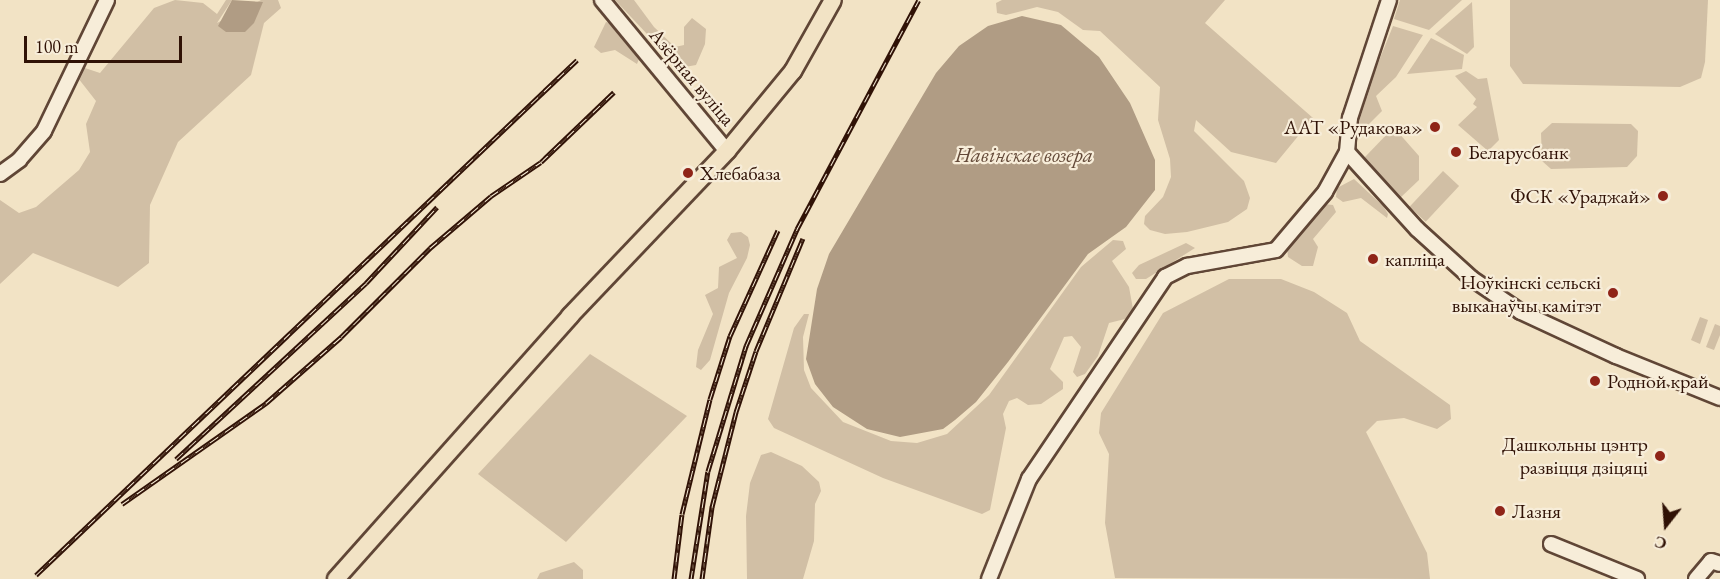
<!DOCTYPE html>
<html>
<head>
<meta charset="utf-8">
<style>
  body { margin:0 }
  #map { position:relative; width:1720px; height:579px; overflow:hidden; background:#f2e3c5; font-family:"EB Garamond",serif }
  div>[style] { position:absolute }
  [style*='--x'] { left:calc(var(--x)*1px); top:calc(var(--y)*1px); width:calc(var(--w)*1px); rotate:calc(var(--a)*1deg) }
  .green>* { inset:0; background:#d1bfa5; transform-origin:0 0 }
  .water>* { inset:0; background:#b09c84 }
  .roads { filter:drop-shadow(2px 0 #604636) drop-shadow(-2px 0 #604636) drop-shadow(0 2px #604636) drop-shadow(0 -2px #604636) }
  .minor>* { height:14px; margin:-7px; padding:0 7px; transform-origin:7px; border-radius:7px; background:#f7edd9 }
  .major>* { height:16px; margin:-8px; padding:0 8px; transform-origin:8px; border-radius:8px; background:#f2e3c5 }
  .rail>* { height:5px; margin-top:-2.5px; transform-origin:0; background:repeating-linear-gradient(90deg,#f7edd9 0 9px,#301206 0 18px); box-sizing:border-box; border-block:2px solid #301206 }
  .dots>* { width:16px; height:16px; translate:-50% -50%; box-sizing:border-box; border:3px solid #f7edd9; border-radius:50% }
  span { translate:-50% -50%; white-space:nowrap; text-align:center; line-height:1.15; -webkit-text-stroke:4.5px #f7edd9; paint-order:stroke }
  .street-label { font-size:20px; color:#301206 }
  .poi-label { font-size:20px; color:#301206 }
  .right { translate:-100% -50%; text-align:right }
  .left { translate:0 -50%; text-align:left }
  .water-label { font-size:21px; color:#634938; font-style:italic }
  .north { position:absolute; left:1636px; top:495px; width:60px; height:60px; -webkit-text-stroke:4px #f7edd9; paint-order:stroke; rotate:197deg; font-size:16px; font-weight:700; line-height:24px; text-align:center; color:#301206 }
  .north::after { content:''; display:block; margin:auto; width:21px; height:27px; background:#301206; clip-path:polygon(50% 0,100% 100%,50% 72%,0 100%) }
  .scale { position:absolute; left:24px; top:36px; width:158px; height:27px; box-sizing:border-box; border:3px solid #301206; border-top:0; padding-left:8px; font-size:18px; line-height:21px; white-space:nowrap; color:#301206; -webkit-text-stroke:4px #f7edd9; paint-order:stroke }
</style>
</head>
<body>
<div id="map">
  <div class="green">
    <div style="clip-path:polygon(175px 0,203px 3px,217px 14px,226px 0,232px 0,217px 23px,261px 0,278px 0,281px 8px,264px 23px,251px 75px,178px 142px,150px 205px,149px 263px,118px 287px,33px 253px,0 284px,0 200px,19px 213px,36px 207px,79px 170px,90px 152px,86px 124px,96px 101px,78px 78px,82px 67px,100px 73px,154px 8px)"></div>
    <div style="clip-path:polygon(615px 0,634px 0,654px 27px,675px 47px,684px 45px,684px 27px,692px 18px,706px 29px,705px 44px,696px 65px,679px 68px)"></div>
    <div style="clip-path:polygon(1002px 0,1225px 0,1205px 23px,1313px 118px,1276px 163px,1231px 152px,1196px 120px,1194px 131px,1244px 181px,1250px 198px,1247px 209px,1228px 222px,1187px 232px,1165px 234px,1150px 230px,1144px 224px,1145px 216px,1163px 197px,1171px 177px,1170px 159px,1158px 120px,1160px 87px,1100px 31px,1083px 30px,1058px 12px,1037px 7px,1006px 15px,997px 13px,996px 3px)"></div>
    <div style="clip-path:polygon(1400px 0,1462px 0,1429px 30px,1394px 19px)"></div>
    <div style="clip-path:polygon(1510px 0,1708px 0,1705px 62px,1701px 78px,1680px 87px,1523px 84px,1510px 66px)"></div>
    <div style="clip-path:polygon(1472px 2px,1474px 47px,1467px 54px,1435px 34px)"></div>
    <div style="clip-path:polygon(606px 22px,613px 24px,641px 54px,637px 64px,615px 50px,601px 53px,594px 47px)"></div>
    <div style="clip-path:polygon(1393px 26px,1423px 35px,1396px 77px,1376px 96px,1382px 111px,1363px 130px,1357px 128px,1360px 108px)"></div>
    <div style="clip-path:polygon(1431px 38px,1464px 55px,1462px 69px,1407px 74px)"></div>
    <div style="clip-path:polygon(1466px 71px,1478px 79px,1487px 78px,1499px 140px,1488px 151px,1458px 125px,1477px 107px,1473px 104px,1476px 99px,1455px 76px)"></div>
    <div style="clip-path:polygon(1552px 123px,1631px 124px,1638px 131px,1637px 156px,1627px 167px,1551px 169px,1542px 161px,1541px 133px)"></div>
    <div style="clip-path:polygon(1390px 131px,1397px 131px,1419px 156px,1419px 180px,1399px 199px,1367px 166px,1365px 157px)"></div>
    <div style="left:1443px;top:171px;width:22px;height:49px;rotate:43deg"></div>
    <div style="clip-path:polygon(1354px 179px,1383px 206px,1388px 214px,1387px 218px,1361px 198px,1343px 202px,1336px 197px,1337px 188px)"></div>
    <div style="clip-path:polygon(1324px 204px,1333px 205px,1336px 212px,1313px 239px,1318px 247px,1313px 266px,1302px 266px,1288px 257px,1287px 248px,1295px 233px)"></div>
    <div style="clip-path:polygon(741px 232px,748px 237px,750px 245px,747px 258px,729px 293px,710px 360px,701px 370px,696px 367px,698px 350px,713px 314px,705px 295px,718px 288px,719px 267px,737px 258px,727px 240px,731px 233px)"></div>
    <div style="clip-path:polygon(1113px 240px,1123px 241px,1126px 249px,1112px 261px,1129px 287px,1133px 309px,1125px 319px,1109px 323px,1098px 356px,1085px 374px,1077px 377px,1073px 372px,1081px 347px,1072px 336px,1064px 337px,1050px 369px,1063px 382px,1063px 389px,1041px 404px,1028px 405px,1017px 398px,1009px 401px,1003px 414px,1006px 428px,990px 510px,982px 514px,883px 478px,774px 428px,768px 419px,794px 328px,804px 314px,809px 314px,803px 337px,804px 370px,811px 388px,843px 422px,891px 441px,917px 443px,947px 434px,989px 395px,1081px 267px)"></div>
    <div style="clip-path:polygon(1186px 243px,1195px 248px,1146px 279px,1136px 279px,1132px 273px,1139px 265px)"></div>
    <div style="clip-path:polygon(1229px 279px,1281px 279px,1314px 292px,1347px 313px,1360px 341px,1450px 405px,1451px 419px,1437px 429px,1404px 418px,1377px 421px,1366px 432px,1427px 553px,1430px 579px,1115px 578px,1105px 523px,1109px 454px,1099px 433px,1101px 413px,1163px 313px)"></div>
    <div style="clip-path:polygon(1700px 317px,1708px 320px,1700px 344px,1691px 340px)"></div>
    <div style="clip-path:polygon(1715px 324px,1720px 326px,1720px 335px,1714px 350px,1706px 347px)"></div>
    <div style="clip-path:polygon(590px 354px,687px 416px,566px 542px,478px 474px)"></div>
    <div style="clip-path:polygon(771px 452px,802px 466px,819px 482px,821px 491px,815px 504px,814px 541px,803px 579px,747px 579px,746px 516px,750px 483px,761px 455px)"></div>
    <div style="clip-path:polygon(574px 562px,583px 570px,583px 579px,537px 579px,540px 573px)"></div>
  </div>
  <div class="water">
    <div style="clip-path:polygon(232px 0,263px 2px,254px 23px,245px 32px,226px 32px,218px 26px)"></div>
    <div style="clip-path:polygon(1022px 16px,1061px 25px,1099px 57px,1130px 103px,1155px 160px,1155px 190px,1126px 227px,1088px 254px,1008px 362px,976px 402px,955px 420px,943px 429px,900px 437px,867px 429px,833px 407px,815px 384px,806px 359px,817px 289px,829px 254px,936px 73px,959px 46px,988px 26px)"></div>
  </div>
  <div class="roads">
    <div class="minor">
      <div style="--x:602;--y:0;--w:196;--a:50.4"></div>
      <div style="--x:1347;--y:152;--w:104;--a:47.7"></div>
      <div style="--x:1417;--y:229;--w:73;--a:42.2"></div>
      <div style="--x:1471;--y:278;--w:60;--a:34.2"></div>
      <div style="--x:1521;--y:312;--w:105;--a:24.9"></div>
      <div style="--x:1616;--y:356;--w:112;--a:22"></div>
      <div style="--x:0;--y:174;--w:24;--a:-36"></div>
      <div style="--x:19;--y:160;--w:38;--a:-49"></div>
      <div style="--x:44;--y:131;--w:145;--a:-64.3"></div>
      <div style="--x:1551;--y:544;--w:93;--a:22.1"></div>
      <div style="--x:989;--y:579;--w:108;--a:-68.2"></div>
      <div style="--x:1029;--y:479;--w:244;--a:-56"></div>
      <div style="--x:1165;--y:277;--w:25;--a:-27"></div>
      <div style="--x:1187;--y:266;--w:90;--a:-10.2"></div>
      <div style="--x:1276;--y:250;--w:76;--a:-49.8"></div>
      <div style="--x:1325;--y:192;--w:46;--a:-61.2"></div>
      <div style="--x:1347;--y:152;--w:34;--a:-85"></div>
      <div style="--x:1350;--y:118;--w:124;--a:-71.7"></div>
      <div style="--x:1696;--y:579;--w:23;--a:-50"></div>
      <div style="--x:1711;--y:561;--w:9;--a:18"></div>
    </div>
    <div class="major">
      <div style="--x:336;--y:579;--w:352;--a:-48.3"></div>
      <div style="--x:570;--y:316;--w:228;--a:-46.4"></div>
      <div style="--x:727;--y:151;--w:104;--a:-50.5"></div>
      <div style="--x:793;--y:71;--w:81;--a:-60.6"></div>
    </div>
  </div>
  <div class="rail">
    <div style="--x:176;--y:459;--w:259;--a:-42.8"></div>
    <div style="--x:366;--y:283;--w:104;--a:-46.9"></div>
    <div style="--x:122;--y:504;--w:176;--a:-35"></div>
    <div style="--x:266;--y:403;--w:100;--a:-41.3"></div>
    <div style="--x:341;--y:337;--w:126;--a:-45"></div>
    <div style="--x:430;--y:248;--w:80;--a:-40.4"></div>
    <div style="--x:491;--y:196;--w:60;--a:-34.2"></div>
    <div style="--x:541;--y:162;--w:101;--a:-43.8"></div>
    <div style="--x:36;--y:575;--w:747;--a:-43.59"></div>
    <div style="--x:674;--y:579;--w:65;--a:-83"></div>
    <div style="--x:682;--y:514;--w:118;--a:-76.3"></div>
    <div style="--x:710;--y:399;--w:66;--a:-72.4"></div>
    <div style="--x:730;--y:336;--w:116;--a:-65.6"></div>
    <div style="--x:691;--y:579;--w:109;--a:-81.1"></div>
    <div style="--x:708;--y:471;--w:131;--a:-73.1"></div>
    <div style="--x:746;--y:346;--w:128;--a:-66.4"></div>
    <div style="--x:797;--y:229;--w:259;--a:-62"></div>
    <div style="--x:702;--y:579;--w:73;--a:-82.1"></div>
    <div style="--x:712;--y:507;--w:98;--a:-75.8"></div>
    <div style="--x:736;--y:412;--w:64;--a:-71.8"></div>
    <div style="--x:756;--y:351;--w:122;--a:-67.4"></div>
  </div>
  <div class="dots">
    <div style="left:1435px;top:127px;background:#8f2418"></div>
    <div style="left:1456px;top:152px;background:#8f2418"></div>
    <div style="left:688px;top:173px;background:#8f2418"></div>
    <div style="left:1663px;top:196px;background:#8f2418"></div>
    <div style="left:1373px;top:259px;background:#8f2418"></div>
    <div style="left:1613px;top:293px;background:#8f2418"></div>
    <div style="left:1595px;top:381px;background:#8f2418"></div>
    <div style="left:1660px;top:456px;background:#8f2418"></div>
    <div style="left:1500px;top:511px;background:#8f2418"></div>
  </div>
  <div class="street-label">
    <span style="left:692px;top:77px;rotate:50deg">Азёрная вуліца</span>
  </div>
  <div class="poi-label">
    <span class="right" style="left:1423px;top:127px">ААТ «Рудакова»</span>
    <span class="left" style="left:1468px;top:152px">Беларусбанк</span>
    <span class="left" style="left:700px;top:173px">Хлебабаза</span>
    <span class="right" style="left:1651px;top:196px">ФСК «Ураджай»</span>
    <span class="left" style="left:1385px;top:259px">капліца</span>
    <span class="right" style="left:1601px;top:294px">Ноўкінскі сельскі<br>выканаўчы камітэт</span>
    <span class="left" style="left:1607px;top:381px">Родной край</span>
    <span class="right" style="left:1648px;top:456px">Дашкольны цэнтр<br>развіцця дзіцяці</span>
    <span class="left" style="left:1512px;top:511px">Лазня</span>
  </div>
  <div class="water-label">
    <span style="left:1024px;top:155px">Навінскае возера</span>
  </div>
  <div class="north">С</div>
  <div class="scale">100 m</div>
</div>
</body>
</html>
